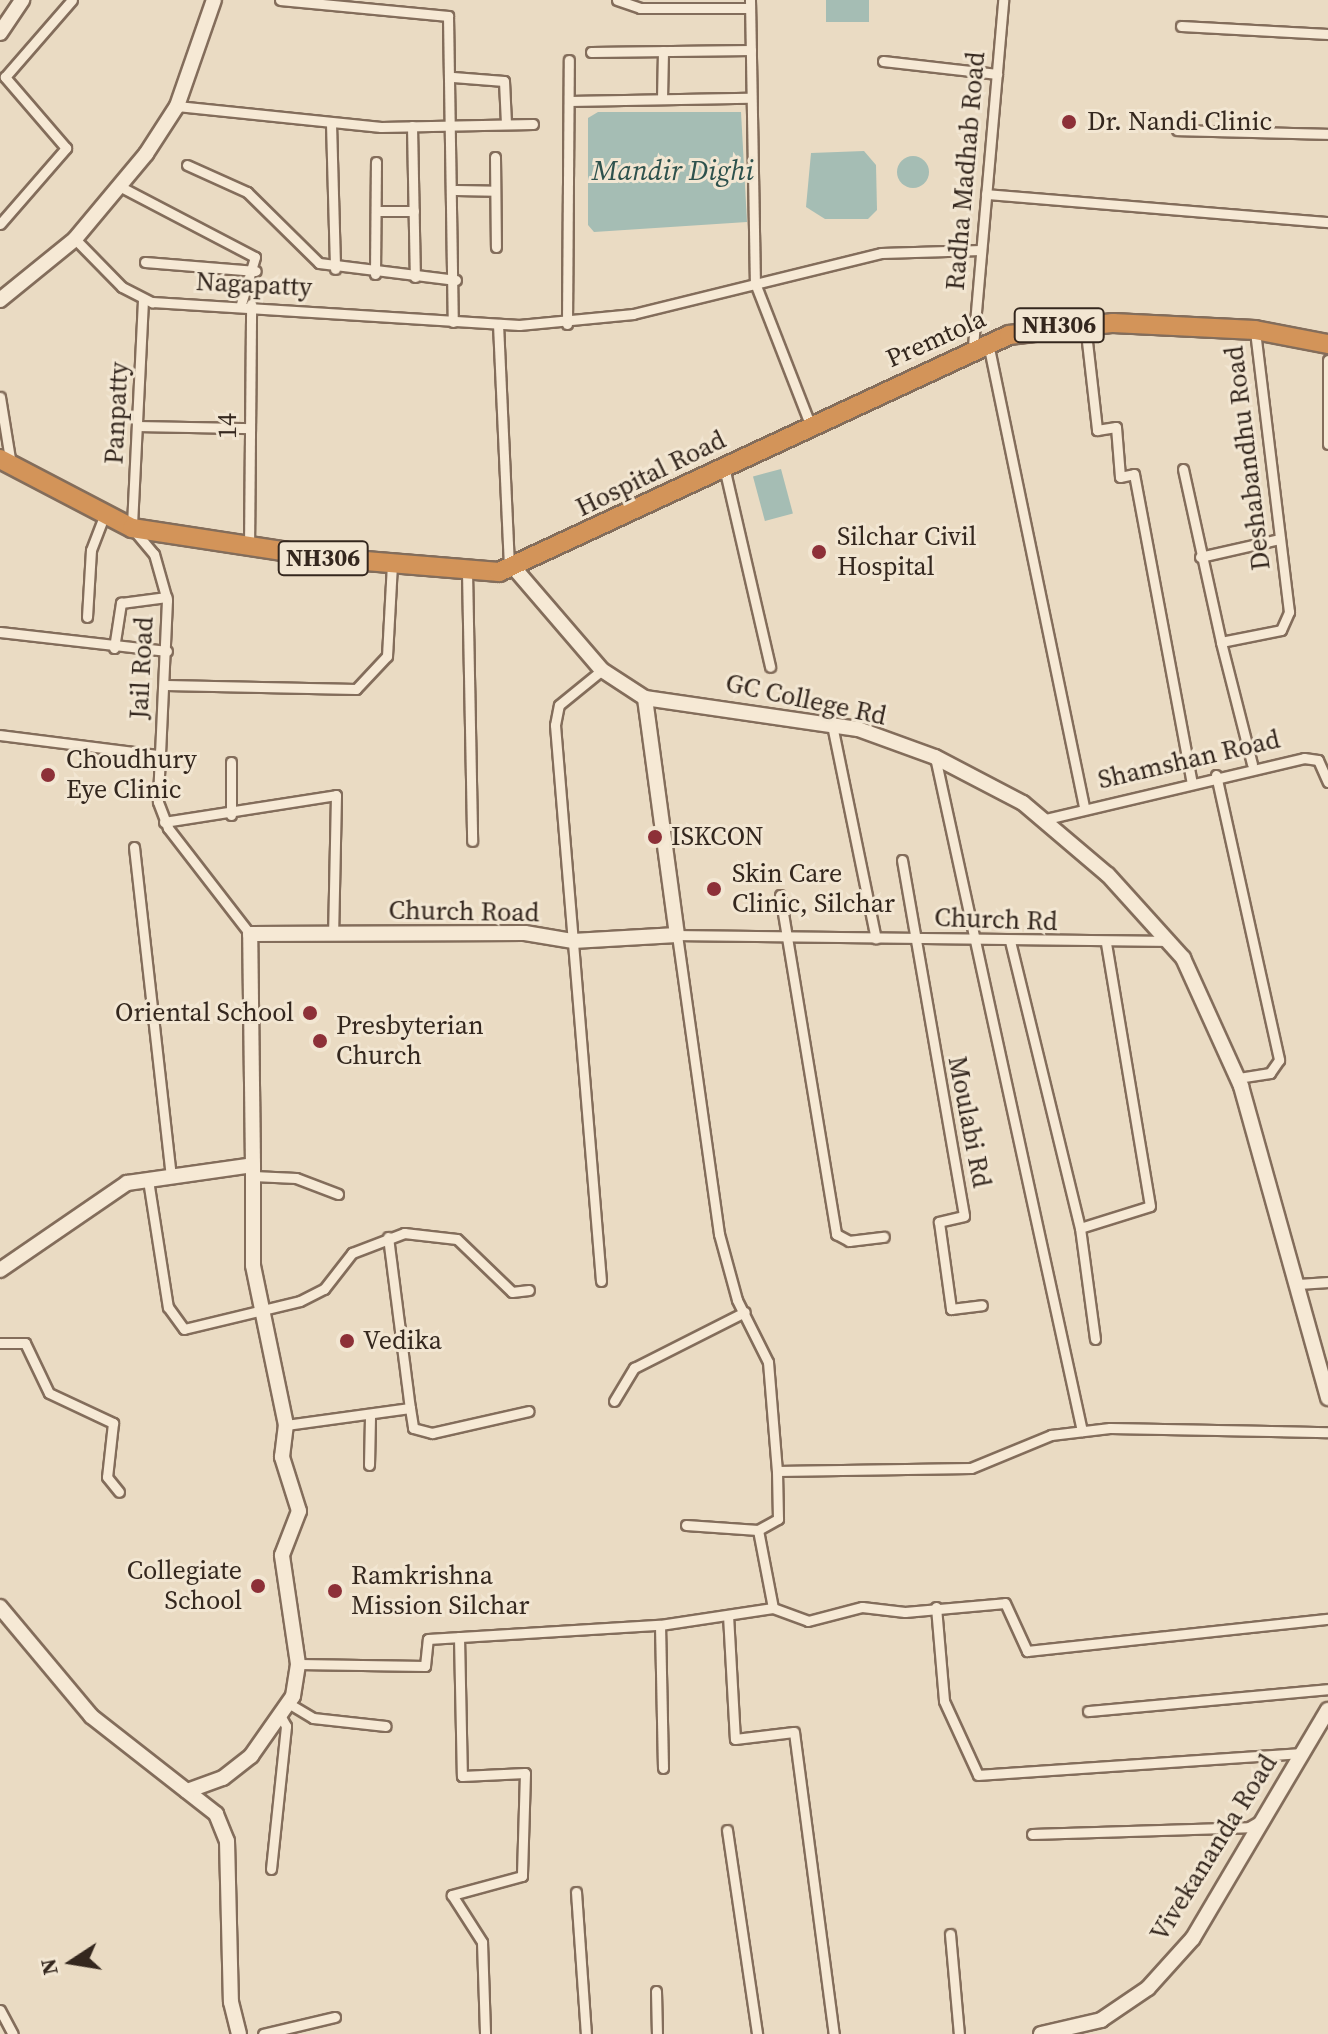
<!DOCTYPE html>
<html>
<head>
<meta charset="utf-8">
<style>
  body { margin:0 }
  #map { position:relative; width:1328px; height:2034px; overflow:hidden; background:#eadbc3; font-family:"Source Serif 4",serif }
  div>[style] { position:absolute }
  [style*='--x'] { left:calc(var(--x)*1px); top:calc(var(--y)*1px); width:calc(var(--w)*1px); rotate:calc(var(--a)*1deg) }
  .water>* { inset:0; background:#a5bdb4; transform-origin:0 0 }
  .round { border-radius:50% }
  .roads { filter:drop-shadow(2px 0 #836d5b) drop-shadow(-2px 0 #836d5b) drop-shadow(0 2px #836d5b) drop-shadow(0 -2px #836d5b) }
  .street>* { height:9px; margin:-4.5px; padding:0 4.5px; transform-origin:4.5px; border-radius:4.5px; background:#f6e9d5 }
  .secondary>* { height:14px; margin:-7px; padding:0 7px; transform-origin:7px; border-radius:7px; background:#f6e9d5 }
  .highway>* { height:18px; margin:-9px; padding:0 9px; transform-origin:9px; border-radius:9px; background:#d39459 }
  .dots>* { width:22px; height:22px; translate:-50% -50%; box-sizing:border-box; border:4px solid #f2e6d2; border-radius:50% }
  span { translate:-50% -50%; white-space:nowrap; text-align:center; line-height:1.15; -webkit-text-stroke:6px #f2e6d2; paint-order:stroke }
  .shield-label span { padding:2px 6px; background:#f2e6d2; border:2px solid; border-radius:6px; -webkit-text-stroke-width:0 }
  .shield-label { font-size:24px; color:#34271e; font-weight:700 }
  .poi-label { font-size:26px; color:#34271e }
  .left { translate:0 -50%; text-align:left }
  .right { translate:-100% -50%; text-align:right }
  .street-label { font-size:26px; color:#34271e }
  .water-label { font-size:28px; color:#2e524d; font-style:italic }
  .north { position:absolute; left:32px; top:1922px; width:80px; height:80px; -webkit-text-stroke:6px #f2e6d2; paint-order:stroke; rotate:258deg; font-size:22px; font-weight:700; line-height:32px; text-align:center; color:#34271e }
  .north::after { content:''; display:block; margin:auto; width:28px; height:36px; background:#34271e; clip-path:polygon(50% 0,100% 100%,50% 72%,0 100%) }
</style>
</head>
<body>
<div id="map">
  <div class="water">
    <div style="left:826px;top:0;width:43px;height:22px"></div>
    <div style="clip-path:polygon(598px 112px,741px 112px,747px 222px,594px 232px,588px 225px,588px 118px)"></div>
    <div style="clip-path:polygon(864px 151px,876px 165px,877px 210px,868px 219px,825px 219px,806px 207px,811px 153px)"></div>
    <div class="round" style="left:897px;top:156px;width:32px;height:32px"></div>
    <div style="left:781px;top:469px;width:46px;height:29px;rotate:75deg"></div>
  </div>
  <div class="roads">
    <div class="street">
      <div style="--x:280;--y:0;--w:169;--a:5.4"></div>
      <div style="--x:448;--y:16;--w:306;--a:89.1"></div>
      <div style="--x:617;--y:0;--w:24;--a:19"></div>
      <div style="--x:640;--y:8;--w:110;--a:0"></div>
      <div style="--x:750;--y:0;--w:283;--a:89"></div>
      <div style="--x:755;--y:283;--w:155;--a:68.7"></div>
      <div style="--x:1181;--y:26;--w:147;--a:3.1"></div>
      <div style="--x:591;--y:52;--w:160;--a:-0.7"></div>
      <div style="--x:883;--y:61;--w:115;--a:6.5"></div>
      <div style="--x:453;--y:77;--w:51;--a:4.5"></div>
      <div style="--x:504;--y:81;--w:42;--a:87.3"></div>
      <div style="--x:662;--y:99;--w:48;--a:-88.8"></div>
      <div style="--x:569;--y:101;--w:180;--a:-1"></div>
      <div style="--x:177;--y:106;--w:205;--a:5.9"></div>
      <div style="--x:381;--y:127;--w:152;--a:-1.1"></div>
      <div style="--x:331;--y:123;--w:146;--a:88.4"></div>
      <div style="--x:412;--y:126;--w:151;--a:88.9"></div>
      <div style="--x:1177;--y:130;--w:151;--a:1.5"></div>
      <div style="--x:495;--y:157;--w:90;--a:89.4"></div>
      <div style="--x:187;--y:165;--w:66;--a:24.2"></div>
      <div style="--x:247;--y:192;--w:101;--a:44.6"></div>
      <div style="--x:319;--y:263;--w:138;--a:7.1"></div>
      <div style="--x:121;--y:187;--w:151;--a:27.6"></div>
      <div style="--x:255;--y:257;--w:49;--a:106.6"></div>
      <div style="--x:456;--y:190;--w:39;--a:1"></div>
      <div style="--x:986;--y:194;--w:343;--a:4.7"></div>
      <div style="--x:376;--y:211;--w:38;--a:0"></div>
      <div style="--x:0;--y:224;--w:101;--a:-49"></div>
      <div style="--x:66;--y:148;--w:94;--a:-130.7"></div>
      <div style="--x:5;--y:77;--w:102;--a:-49"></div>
      <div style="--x:75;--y:239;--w:67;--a:45.6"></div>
      <div style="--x:122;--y:287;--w:34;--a:27"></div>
      <div style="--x:152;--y:302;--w:368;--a:3.6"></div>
      <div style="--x:519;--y:325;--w:115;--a:-5.5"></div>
      <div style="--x:633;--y:314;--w:255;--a:-13.8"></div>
      <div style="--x:881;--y:253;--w:100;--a:-1.7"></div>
      <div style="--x:145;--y:262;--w:111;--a:4.6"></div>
      <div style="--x:375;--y:274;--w:112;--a:-89.5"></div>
      <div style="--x:143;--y:300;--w:228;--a:92.8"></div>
      <div style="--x:132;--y:528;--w:34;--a:50"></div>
      <div style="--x:154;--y:554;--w:48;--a:74.2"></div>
      <div style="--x:167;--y:600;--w:202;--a:92.6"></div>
      <div style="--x:158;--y:802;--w:28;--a:69"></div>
      <div style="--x:168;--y:828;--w:134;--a:52.3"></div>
      <div style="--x:498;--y:324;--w:244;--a:87.4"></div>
      <div style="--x:567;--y:324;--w:264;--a:-89.6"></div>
      <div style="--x:1085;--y:324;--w:107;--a:83.5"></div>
      <div style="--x:1097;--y:430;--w:19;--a:-9"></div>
      <div style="--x:1116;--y:427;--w:50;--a:85.4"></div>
      <div style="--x:1120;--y:477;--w:14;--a:-12"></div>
      <div style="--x:1134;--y:474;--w:314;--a:79.4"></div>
      <div style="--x:988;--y:343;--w:473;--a:78.3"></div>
      <div style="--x:973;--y:346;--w:347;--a:-85"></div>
      <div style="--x:1328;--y:360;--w:84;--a:90"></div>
      <div style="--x:0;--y:397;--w:69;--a:80.8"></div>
      <div style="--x:141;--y:426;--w:109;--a:1.1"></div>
      <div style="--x:724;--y:467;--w:205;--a:77"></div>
      <div style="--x:1183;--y:469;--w:177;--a:77.6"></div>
      <div style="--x:249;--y:549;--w:245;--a:-89.5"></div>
      <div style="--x:1200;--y:557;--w:82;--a:-12.7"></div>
      <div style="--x:467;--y:571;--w:270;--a:88.9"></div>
      <div style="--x:87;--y:617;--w:67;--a:-86.6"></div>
      <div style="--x:91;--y:550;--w:34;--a:-69"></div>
      <div style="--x:0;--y:632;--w:168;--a:6.5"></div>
      <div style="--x:114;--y:648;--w:46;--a:-81.2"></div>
      <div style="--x:121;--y:603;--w:46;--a:-7.4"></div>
      <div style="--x:166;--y:685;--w:190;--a:1.2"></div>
      <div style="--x:356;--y:689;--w:45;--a:-46.8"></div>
      <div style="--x:387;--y:656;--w:91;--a:-86.9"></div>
      <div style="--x:832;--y:725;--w:218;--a:78.4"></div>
      <div style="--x:0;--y:735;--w:160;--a:7.2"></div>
      <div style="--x:935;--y:757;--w:690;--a:77.7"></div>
      <div style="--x:1252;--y:764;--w:126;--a:-104.3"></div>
      <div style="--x:1221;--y:642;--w:61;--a:-11.3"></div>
      <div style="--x:1281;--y:630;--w:20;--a:-66"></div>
      <div style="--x:1289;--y:612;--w:284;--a:-96.9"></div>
      <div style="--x:1216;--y:775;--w:292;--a:77.5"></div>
      <div style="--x:1279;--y:1060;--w:16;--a:125"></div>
      <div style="--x:1270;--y:1073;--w:33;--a:171"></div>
      <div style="--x:231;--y:815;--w:53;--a:-90"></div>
      <div style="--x:1046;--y:819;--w:265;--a:-13.3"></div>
      <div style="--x:1304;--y:758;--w:14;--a:8"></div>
      <div style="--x:1318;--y:760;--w:24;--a:66"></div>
      <div style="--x:164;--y:822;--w:174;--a:-8.9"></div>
      <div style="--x:336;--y:795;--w:139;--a:91.2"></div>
      <div style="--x:134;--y:847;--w:332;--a:83.6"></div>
      <div style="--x:902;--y:860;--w:361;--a:80.1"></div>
      <div style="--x:964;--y:1216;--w:26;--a:167"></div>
      <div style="--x:939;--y:1222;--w:88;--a:82.1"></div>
      <div style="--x:951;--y:1309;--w:31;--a:-7"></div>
      <div style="--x:780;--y:895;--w:344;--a:80.6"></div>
      <div style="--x:836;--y:1234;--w:15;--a:28"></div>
      <div style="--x:849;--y:1241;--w:35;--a:-7"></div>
      <div style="--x:1010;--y:941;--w:295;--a:76.3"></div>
      <div style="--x:1080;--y:1228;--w:112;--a:82.3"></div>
      <div style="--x:1169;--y:941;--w:492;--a:-179.3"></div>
      <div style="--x:677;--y:935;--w:302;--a:82"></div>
      <div style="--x:719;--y:1234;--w:68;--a:74.7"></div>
      <div style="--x:737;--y:1300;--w:69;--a:63.4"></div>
      <div style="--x:768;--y:1362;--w:109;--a:85.3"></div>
      <div style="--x:777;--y:1471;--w:194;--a:-0.9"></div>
      <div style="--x:971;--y:1468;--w:87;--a:-22.4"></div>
      <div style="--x:1051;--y:1435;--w:59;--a:-6.8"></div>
      <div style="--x:1110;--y:1428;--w:218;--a:1.1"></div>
      <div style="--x:253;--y:1176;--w:43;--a:2.7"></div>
      <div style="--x:296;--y:1178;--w:45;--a:20.9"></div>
      <div style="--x:148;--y:1180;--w:129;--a:81.1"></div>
      <div style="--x:168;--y:1307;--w:27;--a:54"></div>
      <div style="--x:184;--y:1329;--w:119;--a:-13.6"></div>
      <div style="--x:300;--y:1301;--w:27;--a:-27"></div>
      <div style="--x:324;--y:1289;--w:46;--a:-52.1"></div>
      <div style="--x:352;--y:1253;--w:56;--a:-21"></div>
      <div style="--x:404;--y:1233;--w:53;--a:6.5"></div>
      <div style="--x:457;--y:1239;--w:76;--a:43.9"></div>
      <div style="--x:512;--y:1292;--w:17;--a:-7"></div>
      <div style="--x:1080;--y:1228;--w:73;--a:-17.4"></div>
      <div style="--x:1150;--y:1206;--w:266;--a:-99.5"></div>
      <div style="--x:388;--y:1237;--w:172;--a:82.7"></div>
      <div style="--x:601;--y:1281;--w:558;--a:-94.73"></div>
      <div style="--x:555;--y:725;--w:20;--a:-79"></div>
      <div style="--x:559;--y:705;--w:55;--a:-39.1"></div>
      <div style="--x:1299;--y:1284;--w:29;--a:-4"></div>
      <div style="--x:0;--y:1343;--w:25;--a:0"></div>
      <div style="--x:25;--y:1343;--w:55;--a:64.4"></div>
      <div style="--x:49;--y:1393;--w:71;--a:25.1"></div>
      <div style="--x:113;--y:1423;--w:54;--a:96.3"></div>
      <div style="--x:107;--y:1477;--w:19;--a:51"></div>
      <div style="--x:614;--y:1401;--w:39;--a:-59"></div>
      <div style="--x:634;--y:1368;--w:124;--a:-26.8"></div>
      <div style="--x:286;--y:1425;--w:125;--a:-7.8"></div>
      <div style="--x:410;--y:1408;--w:20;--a:81"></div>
      <div style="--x:413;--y:1428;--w:20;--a:15"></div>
      <div style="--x:432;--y:1433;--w:99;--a:-12.8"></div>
      <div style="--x:369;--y:1465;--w:49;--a:-88.8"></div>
      <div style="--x:686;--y:1525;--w:72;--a:4"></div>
      <div style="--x:936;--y:1607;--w:94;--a:85.1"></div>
      <div style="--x:944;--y:1701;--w:81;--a:65.3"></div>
      <div style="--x:978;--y:1775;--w:324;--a:-3.9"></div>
      <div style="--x:773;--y:1608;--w:79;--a:-100.9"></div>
      <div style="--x:758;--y:1530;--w:23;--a:-29"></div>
      <div style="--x:778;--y:1519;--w:48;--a:-91.2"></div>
      <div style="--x:728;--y:1615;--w:124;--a:86.8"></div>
      <div style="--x:735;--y:1739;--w:59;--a:-6.8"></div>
      <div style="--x:794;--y:1732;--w:305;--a:82.5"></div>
      <div style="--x:459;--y:1637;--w:139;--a:88.8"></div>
      <div style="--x:462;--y:1776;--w:63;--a:-2.7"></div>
      <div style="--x:525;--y:1773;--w:103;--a:91.7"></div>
      <div style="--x:522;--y:1876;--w:73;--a:164.8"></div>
      <div style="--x:452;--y:1895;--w:56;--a:57.4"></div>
      <div style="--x:482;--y:1942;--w:92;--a:88.1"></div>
      <div style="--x:298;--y:1664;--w:127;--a:0.9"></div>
      <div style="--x:425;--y:1666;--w:27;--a:-84"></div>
      <div style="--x:428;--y:1639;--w:232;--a:-3.5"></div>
      <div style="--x:288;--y:1703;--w:29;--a:31"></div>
      <div style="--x:313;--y:1718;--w:73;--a:6.3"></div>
      <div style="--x:1088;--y:1711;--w:241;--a:-5.2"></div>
      <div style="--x:663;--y:1768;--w:143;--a:-91.2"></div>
      <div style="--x:660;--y:1625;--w:114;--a:-8.6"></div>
      <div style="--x:773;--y:1608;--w:37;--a:20"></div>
      <div style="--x:808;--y:1621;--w:56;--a:-14.5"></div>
      <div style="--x:862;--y:1607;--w:43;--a:6.6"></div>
      <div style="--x:905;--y:1612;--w:100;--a:-5.1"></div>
      <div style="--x:1005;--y:1603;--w:53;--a:65.4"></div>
      <div style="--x:1027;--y:1651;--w:303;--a:-6.1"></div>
      <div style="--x:727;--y:1830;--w:206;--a:81.6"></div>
      <div style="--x:1032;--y:1834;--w:217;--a:-1.8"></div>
      <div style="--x:1249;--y:1827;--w:14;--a:-30"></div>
      <div style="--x:271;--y:1869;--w:144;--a:-84"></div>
      <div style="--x:286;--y:1726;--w:13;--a:-119"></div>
      <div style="--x:576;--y:1892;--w:142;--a:86"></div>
      <div style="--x:950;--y:1934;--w:100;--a:84.9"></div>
      <div style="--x:656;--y:1991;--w:43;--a:88.7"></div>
      <div style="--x:0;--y:2010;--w:27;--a:62"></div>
      <div style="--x:263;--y:2034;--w:74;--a:-13.3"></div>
    </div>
    <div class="secondary">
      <div style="--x:0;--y:33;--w:40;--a:-56"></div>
      <div style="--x:0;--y:300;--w:97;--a:-39.1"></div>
      <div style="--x:75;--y:239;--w:111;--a:-50.1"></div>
      <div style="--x:146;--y:154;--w:57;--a:-57.1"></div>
      <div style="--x:177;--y:106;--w:112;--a:-70.8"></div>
      <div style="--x:515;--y:569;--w:133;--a:49.3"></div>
      <div style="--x:602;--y:670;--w:51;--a:33.1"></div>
      <div style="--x:645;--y:698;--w:215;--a:8.3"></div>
      <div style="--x:858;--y:729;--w:82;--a:20"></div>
      <div style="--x:935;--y:757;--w:99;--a:27.6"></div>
      <div style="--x:1023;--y:803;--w:111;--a:40.3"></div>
      <div style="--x:1108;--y:875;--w:112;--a:47.9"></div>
      <div style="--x:1183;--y:958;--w:141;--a:65.6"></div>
      <div style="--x:1241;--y:1086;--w:324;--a:74.4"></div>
      <div style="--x:0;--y:1270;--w:154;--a:-34.4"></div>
      <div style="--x:127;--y:1183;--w:127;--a:-8.1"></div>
      <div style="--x:253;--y:1165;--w:231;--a:-90.7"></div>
      <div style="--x:250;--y:934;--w:275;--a:-0.2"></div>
      <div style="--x:525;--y:933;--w:49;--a:9.5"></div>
      <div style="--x:573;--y:941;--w:104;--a:-3.3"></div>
      <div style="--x:677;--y:935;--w:239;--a:-97.7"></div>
      <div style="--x:0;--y:1607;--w:142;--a:50.1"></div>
      <div style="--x:91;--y:1716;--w:159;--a:38.1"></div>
      <div style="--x:216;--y:1814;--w:29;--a:68"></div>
      <div style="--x:227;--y:1841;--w:161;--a:88.6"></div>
      <div style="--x:231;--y:2002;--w:33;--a:76"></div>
      <div style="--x:187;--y:1791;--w:38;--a:-20"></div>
      <div style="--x:223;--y:1778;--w:36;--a:-38"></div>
      <div style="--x:251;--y:1756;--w:73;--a:-55"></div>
      <div style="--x:293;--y:1696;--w:32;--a:-81"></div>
      <div style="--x:298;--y:1664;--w:110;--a:-98.4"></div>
      <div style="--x:282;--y:1555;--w:47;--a:-68.9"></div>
      <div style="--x:299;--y:1511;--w:57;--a:-107.5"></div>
      <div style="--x:282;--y:1457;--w:32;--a:-83"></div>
      <div style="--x:286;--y:1425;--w:163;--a:-101.7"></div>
      <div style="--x:253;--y:1265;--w:100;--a:-90"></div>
      <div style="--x:1041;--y:2034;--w:62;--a:-13.1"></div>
      <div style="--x:1101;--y:2020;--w:57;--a:-34.2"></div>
      <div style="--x:1148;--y:1988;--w:67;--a:-48"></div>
      <div style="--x:1193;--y:1938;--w:265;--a:-59.4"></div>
    </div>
    <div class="highway">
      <div style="--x:0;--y:459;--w:149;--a:27.6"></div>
      <div style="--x:132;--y:528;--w:199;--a:8.7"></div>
      <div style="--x:329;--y:558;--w:171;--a:4.7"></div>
      <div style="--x:499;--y:572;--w:562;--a:-24.92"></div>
      <div style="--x:1009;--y:335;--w:105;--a:-6.6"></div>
      <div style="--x:1113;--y:323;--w:142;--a:2.8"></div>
      <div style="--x:1255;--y:330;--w:74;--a:10.9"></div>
    </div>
  </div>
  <div class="dots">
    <div style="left:1069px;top:122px;background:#8d3038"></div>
    <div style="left:819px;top:552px;background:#8d3038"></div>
    <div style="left:48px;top:775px;background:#8d3038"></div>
    <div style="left:655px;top:837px;background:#8d3038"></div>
    <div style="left:714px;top:889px;background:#8d3038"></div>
    <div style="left:310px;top:1013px;background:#8d3038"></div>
    <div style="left:320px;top:1041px;background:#8d3038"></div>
    <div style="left:347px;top:1341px;background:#8d3038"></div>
    <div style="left:258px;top:1586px;background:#8d3038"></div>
    <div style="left:335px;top:1591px;background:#8d3038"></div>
  </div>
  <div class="shield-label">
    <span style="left:1059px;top:325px">NH306</span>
    <span style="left:323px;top:558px">NH306</span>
  </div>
  <div class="poi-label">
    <span class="left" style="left:1087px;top:122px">Dr. Nandi Clinic</span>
    <span class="left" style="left:837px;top:552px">Silchar Civil<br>Hospital</span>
    <span class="left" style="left:66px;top:775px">Choudhury<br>Eye Clinic</span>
    <span class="left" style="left:671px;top:837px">ISKCON</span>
    <span class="left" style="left:732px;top:889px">Skin Care<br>Clinic, Silchar</span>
    <span class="right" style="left:294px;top:1013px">Oriental School</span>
    <span class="left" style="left:336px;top:1041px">Presbyterian<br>Church</span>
    <span class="left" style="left:363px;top:1341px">Vedika</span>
    <span class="right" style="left:242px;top:1586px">Collegiate<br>School</span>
    <span class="left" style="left:351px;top:1591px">Ramkrishna<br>Mission Silchar</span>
  </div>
  <div class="street-label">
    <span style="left:966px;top:171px;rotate:-85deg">Radha Madhab Road</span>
    <span style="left:254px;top:285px;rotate:3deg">Nagapatty</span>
    <span style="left:936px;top:339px;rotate:-24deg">Premtola</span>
    <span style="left:117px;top:413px;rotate:-87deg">Panpatty</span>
    <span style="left:228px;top:426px;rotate:-90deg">14</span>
    <span style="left:1248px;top:458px;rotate:-97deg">Deshabandhu Road</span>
    <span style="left:651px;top:474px;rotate:-26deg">Hospital Road</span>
    <span style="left:142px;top:668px;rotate:-87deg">Jail Road</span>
    <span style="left:806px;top:700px;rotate:12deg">GC College Rd</span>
    <span style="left:1189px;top:760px;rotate:-13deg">Shamshan Road</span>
    <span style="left:464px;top:912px;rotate:1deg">Church Road</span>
    <span style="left:996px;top:920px;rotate:2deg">Church Rd</span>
    <span style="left:969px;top:1122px;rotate:79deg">Moulabi Rd</span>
    <span style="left:1214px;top:1848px;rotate:-58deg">Vivekananda Road</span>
  </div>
  <div class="water-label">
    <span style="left:673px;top:170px">Mandir Dighi</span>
  </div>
  <div class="north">N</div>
</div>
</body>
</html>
